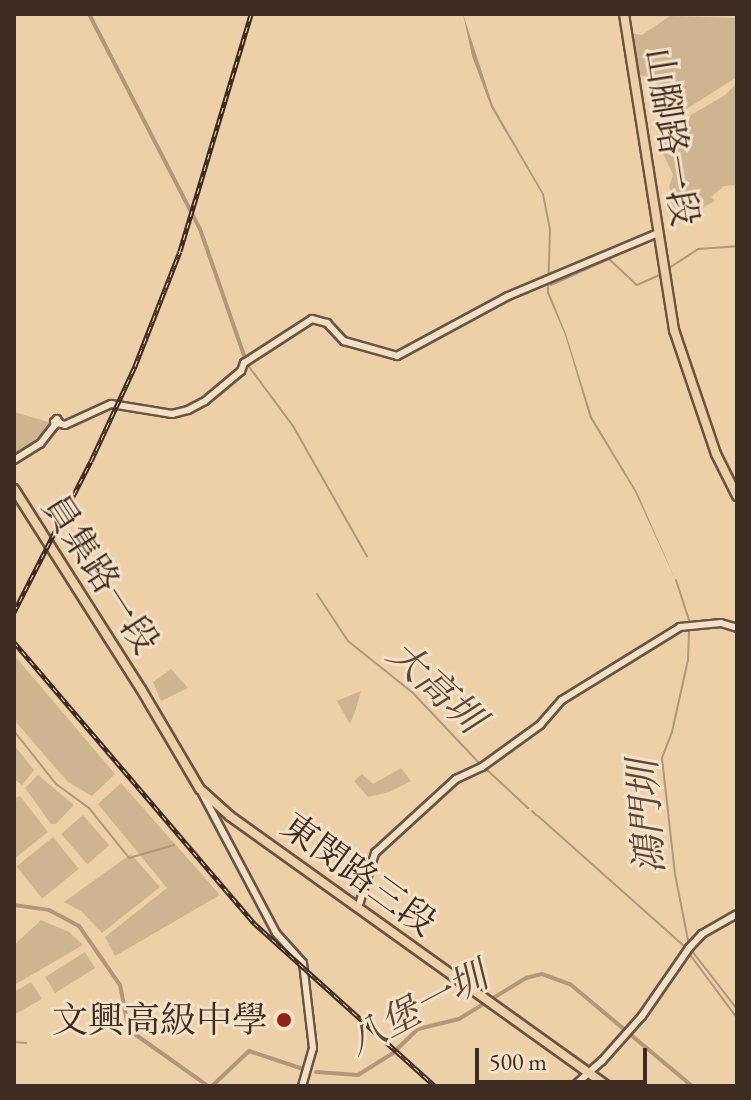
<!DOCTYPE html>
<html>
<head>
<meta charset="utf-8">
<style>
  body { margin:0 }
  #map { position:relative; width:751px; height:1100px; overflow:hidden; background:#edd0a7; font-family:"EB Garamond","Noto Serif TC",serif }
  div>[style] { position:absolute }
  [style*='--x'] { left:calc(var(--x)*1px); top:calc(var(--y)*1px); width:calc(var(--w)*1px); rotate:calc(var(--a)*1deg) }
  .green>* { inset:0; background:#cfb490; transform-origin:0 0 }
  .water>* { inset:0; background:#b2987a }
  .stream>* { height:2px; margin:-1px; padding:0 1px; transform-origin:1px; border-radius:1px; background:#b2987a }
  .canal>* { height:4px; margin:-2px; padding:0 2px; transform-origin:2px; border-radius:2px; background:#b2987a }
  .roads { filter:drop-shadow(2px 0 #6a5443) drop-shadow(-2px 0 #6a5443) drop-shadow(0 2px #6a5443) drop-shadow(0 -2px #6a5443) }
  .minor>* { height:6px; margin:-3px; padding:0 3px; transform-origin:3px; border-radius:3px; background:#f3e0c6 }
  .major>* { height:8px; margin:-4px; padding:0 4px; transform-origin:4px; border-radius:4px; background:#edd0a7 }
  .rail>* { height:5px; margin-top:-2.5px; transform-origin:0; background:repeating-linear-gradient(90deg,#f3e0c6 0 6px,#3e2b22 0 12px); box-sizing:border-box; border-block:2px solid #3e2b22 }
  .dots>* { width:22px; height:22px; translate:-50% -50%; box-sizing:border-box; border:4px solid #f3e0c6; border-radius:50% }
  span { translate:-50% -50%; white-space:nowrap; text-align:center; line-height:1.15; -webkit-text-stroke:6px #f3e0c6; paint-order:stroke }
  .street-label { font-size:36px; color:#3e2b22 }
  .poi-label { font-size:36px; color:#3e2b22 }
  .right { translate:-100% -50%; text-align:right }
  .water-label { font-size:38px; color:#5b4638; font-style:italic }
  .frame { position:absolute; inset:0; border:16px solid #3e2b22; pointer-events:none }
  .scale { position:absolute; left:475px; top:1048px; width:172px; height:36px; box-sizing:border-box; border:4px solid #3e2b22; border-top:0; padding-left:10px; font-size:24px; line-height:28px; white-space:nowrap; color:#3e2b22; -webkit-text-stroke:6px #f3e0c6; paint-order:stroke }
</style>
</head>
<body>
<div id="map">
  <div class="green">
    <div style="clip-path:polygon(670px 16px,737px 18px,737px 77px,685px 110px,671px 101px,653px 80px,638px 74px,631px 33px,642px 35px)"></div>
    <div style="clip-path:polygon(737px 83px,737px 185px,724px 186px,711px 197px,715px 201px,680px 220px,671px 202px,675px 198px,669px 187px,673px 175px,655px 136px,725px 95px)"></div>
    <div style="clip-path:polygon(14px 412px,55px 424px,51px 433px,14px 460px)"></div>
    <div style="clip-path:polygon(14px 655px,115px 774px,92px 796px,68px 782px,14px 720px)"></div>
    <div style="clip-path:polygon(171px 669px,188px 688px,161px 701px,153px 682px)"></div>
    <div style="clip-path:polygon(361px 691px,356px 709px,350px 724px,337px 701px)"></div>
    <div style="clip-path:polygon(14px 745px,34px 770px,22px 785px,14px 779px)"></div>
    <div style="clip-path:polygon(401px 768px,411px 781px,389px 792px,368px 797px,354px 781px,362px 774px,373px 784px)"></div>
    <div style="clip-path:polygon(38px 775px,74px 805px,56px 824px,51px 824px,25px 788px)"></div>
    <div style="clip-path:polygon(121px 783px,220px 895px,115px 956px,105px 937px,167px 888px,98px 804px)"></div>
    <div style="clip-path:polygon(20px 796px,48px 832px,14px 859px,14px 799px)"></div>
    <div style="left:83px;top:815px;width:40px;height:29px;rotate:49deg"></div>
    <div style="left:53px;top:837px;width:41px;height:47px;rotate:51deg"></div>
    <div style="clip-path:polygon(131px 854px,160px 887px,102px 933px,81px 911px,64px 902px)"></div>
    <div style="clip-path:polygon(41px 920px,69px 932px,83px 945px,14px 985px,14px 945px)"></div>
    <div style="left:85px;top:952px;width:19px;height:47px;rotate:58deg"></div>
    <div style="clip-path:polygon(31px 982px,42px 999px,14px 1015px,14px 992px)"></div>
  </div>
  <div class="water">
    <div style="clip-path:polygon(463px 14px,493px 106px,544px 194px,551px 230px,549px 292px,566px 334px,592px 417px,637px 492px,676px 581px,635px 492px,590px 418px,565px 335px,547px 293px,549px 230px,542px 194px,491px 107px,472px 56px)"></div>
  </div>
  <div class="stream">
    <div style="--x:669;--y:268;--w:35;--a:-33"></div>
    <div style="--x:698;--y:249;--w:39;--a:-4"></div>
    <div style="--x:551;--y:285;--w:64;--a:-24.1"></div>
    <div style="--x:609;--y:259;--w:38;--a:43"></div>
    <div style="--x:637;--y:285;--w:27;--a:-24"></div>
    <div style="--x:247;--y:364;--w:77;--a:53.4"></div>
    <div style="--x:293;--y:426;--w:150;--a:60.4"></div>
    <div style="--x:676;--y:580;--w:45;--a:72"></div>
    <div style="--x:317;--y:594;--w:56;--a:56.6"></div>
    <div style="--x:348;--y:641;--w:82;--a:38.6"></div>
    <div style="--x:412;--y:692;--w:99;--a:46.6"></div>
    <div style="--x:14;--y:731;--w:68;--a:51.6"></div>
    <div style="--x:56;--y:784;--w:41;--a:36"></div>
    <div style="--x:89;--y:808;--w:64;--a:51.3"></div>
    <div style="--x:129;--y:858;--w:47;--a:-16.1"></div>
    <div style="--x:485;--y:768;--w:59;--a:42.9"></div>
    <div style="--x:532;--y:811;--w:6;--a:45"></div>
    <div style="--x:538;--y:816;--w:197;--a:41.7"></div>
    <div style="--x:689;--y:945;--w:72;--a:-101.2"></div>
    <div style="--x:675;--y:874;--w:117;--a:-96.4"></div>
    <div style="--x:662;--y:758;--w:28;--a:-69"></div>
    <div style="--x:672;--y:732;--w:74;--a:-77.5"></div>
    <div style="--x:688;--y:660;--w:30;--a:-88"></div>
    <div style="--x:692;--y:951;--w:73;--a:52.2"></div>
    <div style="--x:688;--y:952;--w:82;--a:53.4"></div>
    <div style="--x:14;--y:1042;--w:12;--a:5"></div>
  </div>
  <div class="canal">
    <div style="--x:89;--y:14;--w:242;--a:62.7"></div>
    <div style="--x:200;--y:229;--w:140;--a:70.8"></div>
    <div style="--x:14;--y:905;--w:35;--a:8"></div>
    <div style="--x:49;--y:910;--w:34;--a:28"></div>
    <div style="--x:79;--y:926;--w:72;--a:55.2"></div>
    <div style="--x:120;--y:985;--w:46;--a:78.7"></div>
    <div style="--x:129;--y:1030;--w:97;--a:35.3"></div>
    <div style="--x:316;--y:1072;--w:42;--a:4.1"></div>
    <div style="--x:358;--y:1075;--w:40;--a:-32"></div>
    <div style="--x:392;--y:1054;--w:36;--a:-44"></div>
    <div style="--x:418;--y:1029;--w:42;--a:-13.7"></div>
    <div style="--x:459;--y:1019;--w:79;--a:-31.5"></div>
    <div style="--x:526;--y:978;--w:16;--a:-14"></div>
    <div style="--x:542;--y:974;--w:30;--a:20"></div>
    <div style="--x:570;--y:984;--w:159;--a:39.9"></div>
    <div style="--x:212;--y:1086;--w:51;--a:-43.4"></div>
    <div style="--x:249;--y:1051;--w:57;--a:18.4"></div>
  </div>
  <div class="roads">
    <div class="minor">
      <div style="--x:57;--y:419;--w:4;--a:56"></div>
      <div style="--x:59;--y:422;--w:5;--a:143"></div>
      <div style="--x:55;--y:425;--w:3;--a:-108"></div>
      <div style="--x:54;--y:422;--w:4;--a:-45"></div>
      <div style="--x:58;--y:423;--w:7;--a:16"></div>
      <div style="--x:65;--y:425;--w:51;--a:-24.5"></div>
      <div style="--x:111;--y:404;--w:62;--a:9.3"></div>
      <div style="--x:172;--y:414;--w:16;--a:-14"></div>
      <div style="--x:188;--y:410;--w:19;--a:-28"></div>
      <div style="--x:205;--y:401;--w:47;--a:-39.8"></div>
      <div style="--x:241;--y:371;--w:9;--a:-69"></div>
      <div style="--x:244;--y:363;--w:81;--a:-32.9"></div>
      <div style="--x:312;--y:319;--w:16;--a:15"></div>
      <div style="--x:327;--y:323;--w:25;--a:47"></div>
      <div style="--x:344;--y:341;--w:55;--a:15.8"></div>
      <div style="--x:397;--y:356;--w:126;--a:-28.4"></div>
      <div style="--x:508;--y:296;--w:163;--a:-22.8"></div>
      <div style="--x:14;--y:460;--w:31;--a:-32"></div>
      <div style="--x:40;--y:444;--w:24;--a:-52"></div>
      <div style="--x:202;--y:793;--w:158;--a:62.1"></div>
      <div style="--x:276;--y:933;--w:40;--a:48"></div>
      <div style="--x:303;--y:963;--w:86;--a:83.3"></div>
      <div style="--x:313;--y:1048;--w:40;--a:106"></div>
      <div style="--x:358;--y:908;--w:58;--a:-72.8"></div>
      <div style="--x:375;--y:853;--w:110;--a:-42.4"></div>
      <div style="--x:456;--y:779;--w:29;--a:-25"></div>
      <div style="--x:482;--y:767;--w:72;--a:-35.9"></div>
      <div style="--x:540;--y:725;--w:33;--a:-49"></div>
      <div style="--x:562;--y:700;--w:139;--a:-31.7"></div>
      <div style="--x:680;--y:627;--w:41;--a:-5.6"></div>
      <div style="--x:721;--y:623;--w:17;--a:17"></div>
      <div style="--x:574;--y:1086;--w:38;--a:-42"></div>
      <div style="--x:602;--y:1061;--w:60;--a:-48.4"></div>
      <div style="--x:642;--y:1016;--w:83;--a:-55.3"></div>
      <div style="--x:689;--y:948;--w:19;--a:-47"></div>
      <div style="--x:702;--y:934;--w:40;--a:-29.7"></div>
    </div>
    <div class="major">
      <div style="--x:624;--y:14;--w:320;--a:81"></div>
      <div style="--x:674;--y:330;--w:131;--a:71.3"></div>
      <div style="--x:716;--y:454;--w:47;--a:63.4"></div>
      <div style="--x:14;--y:489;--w:237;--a:57.6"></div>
      <div style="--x:141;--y:689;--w:116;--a:59.5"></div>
      <div style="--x:200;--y:789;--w:40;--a:42"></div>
      <div style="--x:230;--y:816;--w:464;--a:35.6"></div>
    </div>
  </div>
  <div class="rail">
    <div style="--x:14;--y:612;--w:169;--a:-63"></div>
    <div style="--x:91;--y:461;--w:105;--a:-65.1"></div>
    <div style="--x:135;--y:366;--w:123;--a:-68.6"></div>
    <div style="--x:180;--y:251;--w:247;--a:-73.3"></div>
    <div style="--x:14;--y:642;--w:370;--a:49.5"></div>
    <div style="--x:254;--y:923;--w:244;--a:42"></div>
  </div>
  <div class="dots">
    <div style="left:284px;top:1020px;background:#8f2418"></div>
  </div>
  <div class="street-label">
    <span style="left:672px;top:137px;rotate:81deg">山腳路一段</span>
    <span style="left:101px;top:574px;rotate:57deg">員集路一段</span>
    <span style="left:359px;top:874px;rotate:36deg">東閔路三段</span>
  </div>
  <div class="poi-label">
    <span class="right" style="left:268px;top:1020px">文興高級中學</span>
  </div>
  <div class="water-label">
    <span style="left:436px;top:686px;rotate:43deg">大高圳</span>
    <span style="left:646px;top:817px;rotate:-94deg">鴻門圳</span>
    <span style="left:417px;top:1008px;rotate:-28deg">八堡一圳</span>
  </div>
  <div class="frame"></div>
  <div class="scale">500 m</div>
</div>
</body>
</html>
